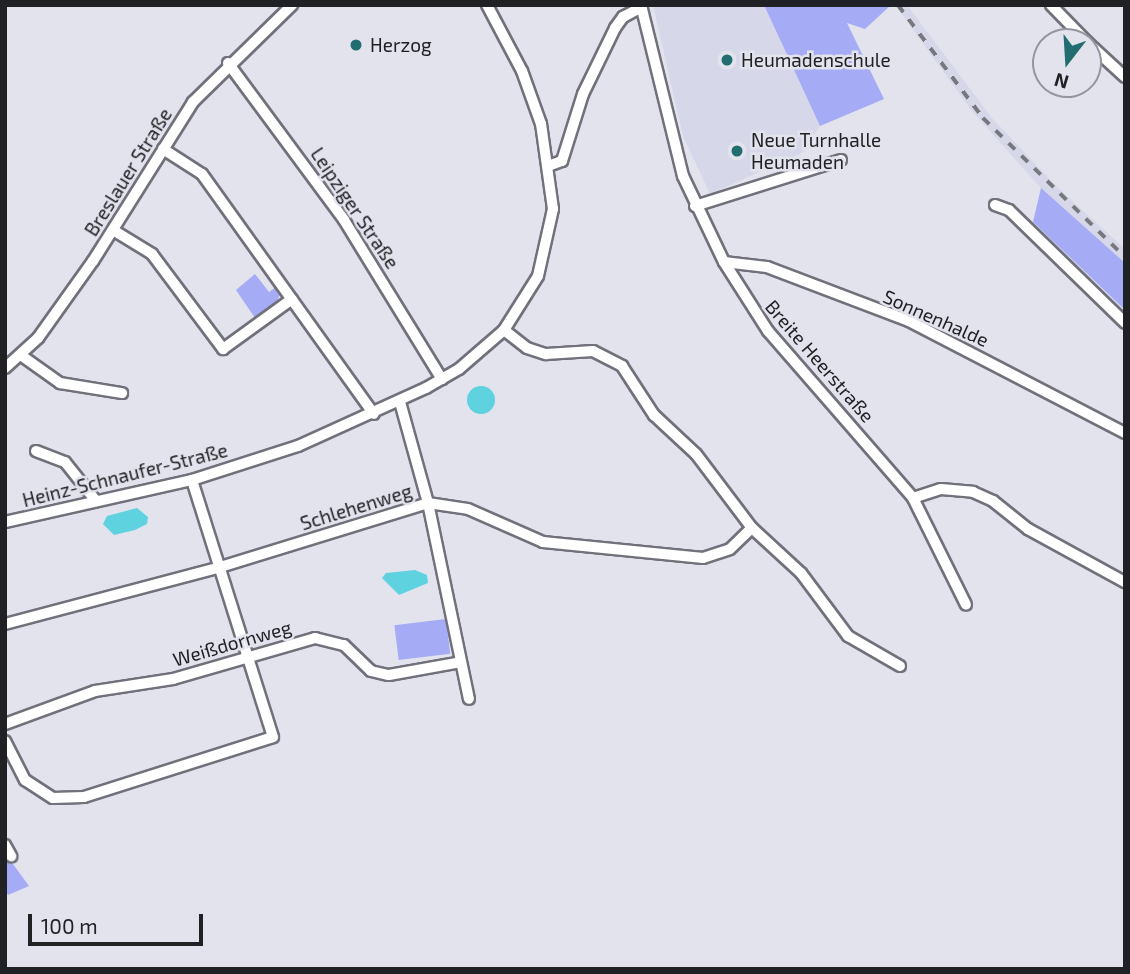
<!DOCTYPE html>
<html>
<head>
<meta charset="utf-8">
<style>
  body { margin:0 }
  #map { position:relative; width:1130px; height:974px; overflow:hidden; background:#e2e3ed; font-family:"Exo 2",sans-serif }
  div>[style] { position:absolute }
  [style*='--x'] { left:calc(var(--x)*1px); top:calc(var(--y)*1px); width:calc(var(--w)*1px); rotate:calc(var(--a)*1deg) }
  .built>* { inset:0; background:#d6d8e9 }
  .green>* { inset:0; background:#a5abf4; transform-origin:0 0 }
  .water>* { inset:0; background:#5fd2df }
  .round { border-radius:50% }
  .roads { filter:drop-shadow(2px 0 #70717a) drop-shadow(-2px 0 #70717a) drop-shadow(0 2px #70717a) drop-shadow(0 -2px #70717a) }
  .minor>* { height:10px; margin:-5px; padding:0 5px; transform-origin:5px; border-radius:5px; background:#fff }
  .rail>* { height:3.5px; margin-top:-1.75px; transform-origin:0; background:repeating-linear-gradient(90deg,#77787e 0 9px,transparent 0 18px) }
  .dots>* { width:19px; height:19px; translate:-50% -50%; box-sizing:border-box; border:4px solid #e2e3ed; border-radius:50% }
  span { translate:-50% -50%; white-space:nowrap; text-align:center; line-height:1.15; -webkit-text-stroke:5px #e2e3ed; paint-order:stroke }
  .poi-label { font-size:19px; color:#202124 }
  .left { translate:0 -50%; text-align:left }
  .street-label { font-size:19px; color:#202124 }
  .frame { position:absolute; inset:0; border:7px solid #202124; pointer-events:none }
  .north { position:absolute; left:1032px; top:28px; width:70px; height:70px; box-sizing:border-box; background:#e2e3ed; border:2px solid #94959d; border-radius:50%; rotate:197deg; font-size:19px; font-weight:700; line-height:28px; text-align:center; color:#202124 }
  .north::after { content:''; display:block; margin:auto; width:24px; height:32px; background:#216d70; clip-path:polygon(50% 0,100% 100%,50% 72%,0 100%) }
  .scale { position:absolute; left:28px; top:914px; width:175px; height:32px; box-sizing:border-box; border:4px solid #202124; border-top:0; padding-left:9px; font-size:21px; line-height:24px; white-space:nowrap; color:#202124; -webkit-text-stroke:5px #e2e3ed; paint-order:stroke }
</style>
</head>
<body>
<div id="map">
  <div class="built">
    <div style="clip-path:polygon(653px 5px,764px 5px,820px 126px,802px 153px,710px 194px,683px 136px)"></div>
    <div style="clip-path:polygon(895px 5px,907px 5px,992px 118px,1057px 187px,1125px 249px,1125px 263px,1048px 196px,972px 111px)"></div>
  </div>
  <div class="green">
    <div style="clip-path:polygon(764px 5px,891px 5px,865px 29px,847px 23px,884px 99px,820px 126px)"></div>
    <div style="clip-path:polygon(1041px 188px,1125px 263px,1125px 310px,1033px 222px)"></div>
    <div style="clip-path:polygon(255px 274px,269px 292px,276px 287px,280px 293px,277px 303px,255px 318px,236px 290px)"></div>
    <div style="left:446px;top:619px;width:35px;height:52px;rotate:83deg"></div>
    <div style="clip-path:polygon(5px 853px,29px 886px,8px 895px,5px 890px)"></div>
  </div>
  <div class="water">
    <div class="round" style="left:467px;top:386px;width:28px;height:28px"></div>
    <div style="clip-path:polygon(137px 508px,148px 517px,147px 524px,135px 530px,114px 535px,103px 524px,107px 516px)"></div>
    <div style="clip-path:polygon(415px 570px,427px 575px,428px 583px,399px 595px,382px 578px,386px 573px)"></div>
  </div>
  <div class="roads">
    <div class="minor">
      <div style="--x:641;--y:5;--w:176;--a:76.2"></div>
      <div style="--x:683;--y:176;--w:95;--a:64.5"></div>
      <div style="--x:724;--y:262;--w:82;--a:57.5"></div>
      <div style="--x:768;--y:331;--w:221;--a:49"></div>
      <div style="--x:913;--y:498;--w:119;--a:63.6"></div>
      <div style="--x:1051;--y:5;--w:52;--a:45.8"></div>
      <div style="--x:1088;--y:43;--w:50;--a:42.6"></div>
      <div style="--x:228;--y:63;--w:195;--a:53.5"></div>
      <div style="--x:344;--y:220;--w:187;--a:58.4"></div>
      <div style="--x:163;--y:149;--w:46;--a:32.7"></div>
      <div style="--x:202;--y:174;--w:295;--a:54.4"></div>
      <div style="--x:548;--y:166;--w:15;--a:-20"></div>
      <div style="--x:562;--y:161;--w:70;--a:-72.6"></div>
      <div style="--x:583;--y:94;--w:73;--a:-64.1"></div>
      <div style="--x:615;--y:28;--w:14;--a:-54"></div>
      <div style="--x:623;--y:17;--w:21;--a:-28"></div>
      <div style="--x:995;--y:205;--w:15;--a:20"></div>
      <div style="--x:1009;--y:210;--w:162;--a:44.2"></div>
      <div style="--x:695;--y:206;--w:153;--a:-17.5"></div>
      <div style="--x:113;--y:230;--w:46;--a:31.6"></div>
      <div style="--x:152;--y:254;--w:119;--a:53.2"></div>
      <div style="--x:223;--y:349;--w:85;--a:-35.9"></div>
      <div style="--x:724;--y:262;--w:43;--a:6.6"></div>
      <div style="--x:767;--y:267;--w:152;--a:20.8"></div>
      <div style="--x:909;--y:321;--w:243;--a:27.4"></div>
      <div style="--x:504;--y:330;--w:29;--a:38"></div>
      <div style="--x:527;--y:348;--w:20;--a:18"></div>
      <div style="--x:546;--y:354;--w:47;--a:-3.7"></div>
      <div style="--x:593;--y:351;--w:33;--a:27"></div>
      <div style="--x:622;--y:366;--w:59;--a:56.9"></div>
      <div style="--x:654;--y:415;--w:57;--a:42.9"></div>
      <div style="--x:696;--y:454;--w:93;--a:52.9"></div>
      <div style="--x:752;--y:528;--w:67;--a:42.6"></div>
      <div style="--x:801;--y:573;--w:79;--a:53.3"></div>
      <div style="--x:848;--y:636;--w:60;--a:30"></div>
      <div style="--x:22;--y:356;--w:47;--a:35.4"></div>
      <div style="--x:60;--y:383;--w:63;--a:9.2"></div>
      <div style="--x:5;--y:368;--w:45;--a:-42.3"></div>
      <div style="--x:38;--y:338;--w:95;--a:-54.5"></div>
      <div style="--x:93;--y:261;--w:188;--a:-57.8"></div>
      <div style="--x:193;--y:102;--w:139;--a:-44.4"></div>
      <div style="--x:400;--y:402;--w:105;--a:74.5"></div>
      <div style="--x:428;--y:503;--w:200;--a:78.2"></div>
      <div style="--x:36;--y:451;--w:31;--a:21"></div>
      <div style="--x:65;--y:462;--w:50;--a:51.5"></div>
      <div style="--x:913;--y:498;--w:29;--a:-18"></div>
      <div style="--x:941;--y:489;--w:32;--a:5"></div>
      <div style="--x:973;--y:492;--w:22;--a:24"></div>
      <div style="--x:993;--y:501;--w:45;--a:38.7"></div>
      <div style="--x:1028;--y:529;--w:111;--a:28.7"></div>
      <div style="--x:5;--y:522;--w:192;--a:-12.7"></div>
      <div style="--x:192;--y:480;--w:111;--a:-17.8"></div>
      <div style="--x:298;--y:446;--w:141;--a:-24.4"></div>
      <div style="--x:426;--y:388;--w:38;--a:-30"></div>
      <div style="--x:459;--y:369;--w:60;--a:-40.9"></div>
      <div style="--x:504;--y:330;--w:64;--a:-57.8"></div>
      <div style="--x:538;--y:276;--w:69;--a:-77.4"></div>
      <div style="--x:553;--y:209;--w:86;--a:-98"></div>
      <div style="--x:541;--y:124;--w:56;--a:-109.7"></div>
      <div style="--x:522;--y:71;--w:75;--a:-117.9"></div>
      <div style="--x:5;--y:624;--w:219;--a:-14.8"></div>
      <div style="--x:217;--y:568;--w:221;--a:-17.1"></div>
      <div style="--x:428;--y:503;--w:40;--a:8.5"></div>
      <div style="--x:468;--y:509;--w:82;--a:23.7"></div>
      <div style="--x:543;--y:542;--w:161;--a:5.7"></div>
      <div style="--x:703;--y:558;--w:28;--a:-18"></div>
      <div style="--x:730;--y:549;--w:30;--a:-44"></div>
      <div style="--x:5;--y:724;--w:96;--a:-20.1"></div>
      <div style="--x:95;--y:691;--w:79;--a:-8.7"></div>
      <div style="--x:173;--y:679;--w:148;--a:-16.1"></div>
      <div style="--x:315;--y:638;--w:30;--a:14"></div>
      <div style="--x:344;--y:645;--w:37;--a:44"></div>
      <div style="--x:371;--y:671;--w:18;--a:13"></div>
      <div style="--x:389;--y:675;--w:73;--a:-10.2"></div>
      <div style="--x:5;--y:741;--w:44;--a:62.9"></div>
      <div style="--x:25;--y:780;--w:33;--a:33"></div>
      <div style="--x:53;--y:798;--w:31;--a:-2"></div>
      <div style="--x:84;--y:797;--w:198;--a:-17.6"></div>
      <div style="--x:273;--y:737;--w:269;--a:-107.5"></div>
      <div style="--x:5;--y:845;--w:13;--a:61"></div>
    </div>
  </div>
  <div class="rail">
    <div style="--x:898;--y:5;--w:141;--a:53"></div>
    <div style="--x:983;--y:118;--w:199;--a:44.4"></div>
  </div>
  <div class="dots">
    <div style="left:356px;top:45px;background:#216d70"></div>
    <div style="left:727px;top:60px;background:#216d70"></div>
    <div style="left:737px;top:151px;background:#216d70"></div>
  </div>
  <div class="poi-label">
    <span class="left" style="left:370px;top:45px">Herzog</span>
    <span class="left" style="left:741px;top:60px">Heumadenschule</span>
    <span class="left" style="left:751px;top:151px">Neue Turnhalle<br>Heumaden</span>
  </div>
  <div class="street-label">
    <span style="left:128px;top:172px;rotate:-58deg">Breslauer Straße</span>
    <span style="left:355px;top:208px;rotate:56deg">Leipziger Straße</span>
    <span style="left:936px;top:318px;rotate:24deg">Sonnenhalde</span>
    <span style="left:820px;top:361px;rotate:49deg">Breite Heerstraße</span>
    <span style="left:125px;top:475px;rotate:-14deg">Heinz-Schnaufer-Straße</span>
    <span style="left:356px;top:507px;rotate:-17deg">Schlehenweg</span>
    <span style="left:232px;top:643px;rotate:-16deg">Weißdornweg</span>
  </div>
  <div class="frame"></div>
  <div class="north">N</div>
  <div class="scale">100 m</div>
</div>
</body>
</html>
